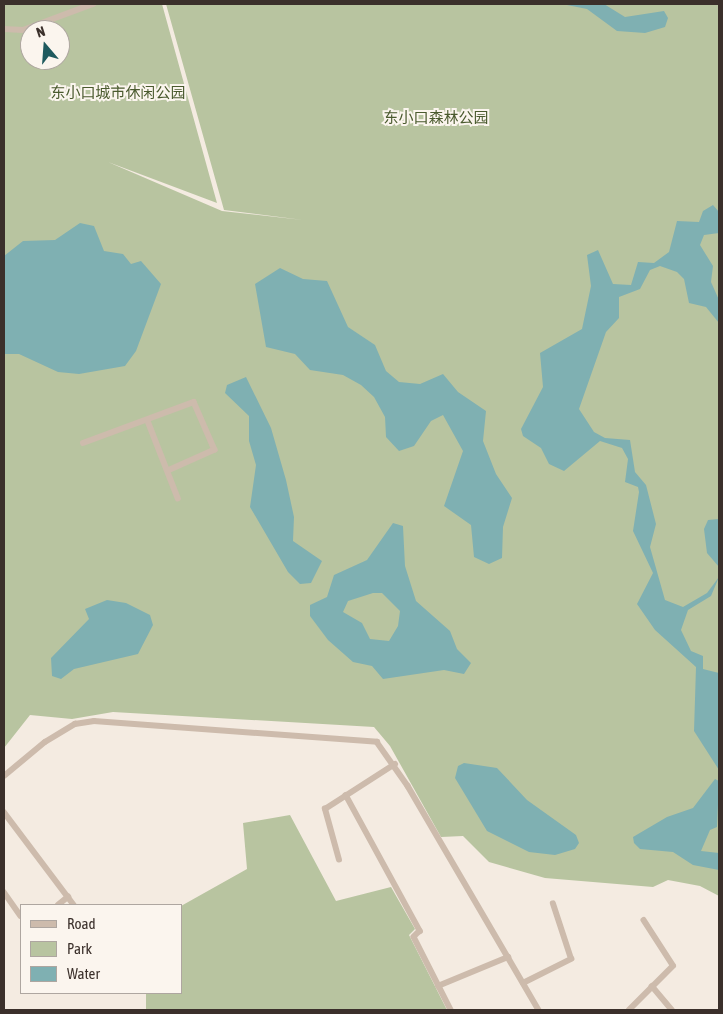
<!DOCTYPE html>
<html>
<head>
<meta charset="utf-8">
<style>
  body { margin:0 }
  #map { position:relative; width:723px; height:1014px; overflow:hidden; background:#f4ebe1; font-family:"Asap Condensed","Noto Sans SC",sans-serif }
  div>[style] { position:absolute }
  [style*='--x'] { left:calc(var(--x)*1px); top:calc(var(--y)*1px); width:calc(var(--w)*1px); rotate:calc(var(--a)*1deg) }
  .green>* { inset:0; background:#b8c4a0 }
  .water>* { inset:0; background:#7fb0b2 }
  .minor>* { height:5.5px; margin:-2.75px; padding:0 2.75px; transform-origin:2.75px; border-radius:2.75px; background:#cdbbac }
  span { translate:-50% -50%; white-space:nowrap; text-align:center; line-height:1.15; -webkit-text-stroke:4px #fbf5ee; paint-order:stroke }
  .park-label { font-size:15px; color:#4a5a2e }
  .frame { position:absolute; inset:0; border:5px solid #3b302b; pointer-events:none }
  .legend { position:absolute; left:20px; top:904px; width:162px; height:90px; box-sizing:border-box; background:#fbf5ee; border:1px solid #aea6a0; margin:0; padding:6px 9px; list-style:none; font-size:15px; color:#3b302b }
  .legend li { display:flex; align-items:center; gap:10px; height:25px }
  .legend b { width:25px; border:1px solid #aea6a0 }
  .north { position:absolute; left:20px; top:20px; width:50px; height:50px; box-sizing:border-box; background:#fbf5ee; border:1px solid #aea6a0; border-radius:50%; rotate:342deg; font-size:14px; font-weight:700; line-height:20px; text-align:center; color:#3b302b }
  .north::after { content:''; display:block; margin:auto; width:18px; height:22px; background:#1f5a5e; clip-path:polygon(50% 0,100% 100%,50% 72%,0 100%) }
</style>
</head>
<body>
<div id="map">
  <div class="green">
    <div style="clip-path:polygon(evenodd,4px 4px,162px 4px,217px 203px,108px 162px,222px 211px,303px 220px,224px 210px,166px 4px,719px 4px,719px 896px,700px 886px,668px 880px,653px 887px,545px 878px,489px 862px,463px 836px,441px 837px,390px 746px,374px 727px,113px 712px,72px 719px,30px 715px,4px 748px,4px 4px,30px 30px,60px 30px,60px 60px,30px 60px,30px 30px)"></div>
    <div style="clip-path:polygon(290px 815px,336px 901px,391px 887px,415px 929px,409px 935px,447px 1010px,146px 1010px,146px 993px,181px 993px,181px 906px,247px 869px,243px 823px)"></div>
  </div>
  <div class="water">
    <div style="clip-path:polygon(562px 4px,604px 4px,625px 17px,664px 11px,668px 18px,665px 27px,645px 33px,617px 31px,587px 9px)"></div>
    <div style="clip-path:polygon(713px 205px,719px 212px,719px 233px,704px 235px,700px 245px,713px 266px,711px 282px,719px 300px,719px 323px,706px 307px,689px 303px,684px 279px,677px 272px,660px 266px,650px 270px,640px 289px,619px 297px,619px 318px,606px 332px,579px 409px,594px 432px,605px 438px,630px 440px,635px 472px,646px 485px,656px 524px,650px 547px,665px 600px,683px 607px,707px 593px,719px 577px,711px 596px,688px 610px,681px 630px,691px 651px,703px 656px,703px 669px,719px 673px,719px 770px,694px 731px,696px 667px,655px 630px,637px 604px,653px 573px,633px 531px,639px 492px,638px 487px,625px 482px,628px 459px,622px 448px,600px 441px,564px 471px,549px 464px,541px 448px,523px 436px,521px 429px,543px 387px,540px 353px,582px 329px,591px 286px,587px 255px,598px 250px,613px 284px,631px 285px,638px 262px,654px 263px,669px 252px,677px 221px,699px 222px,703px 211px)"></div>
    <div style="clip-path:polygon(80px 223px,94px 226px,104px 251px,123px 254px,131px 264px,141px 261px,161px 284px,136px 351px,125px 366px,79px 374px,58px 372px,19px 354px,4px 354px,4px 256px,23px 241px,55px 240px)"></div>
    <div style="clip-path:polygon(280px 268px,303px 279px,327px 281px,348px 327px,375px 345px,386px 371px,399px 382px,420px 384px,443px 374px,458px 392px,486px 411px,483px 441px,496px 474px,512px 498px,503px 527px,502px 558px,489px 564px,474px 557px,471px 525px,444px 506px,463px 451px,443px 415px,431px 421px,414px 446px,399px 451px,386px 437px,385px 417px,374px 397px,361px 385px,343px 375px,310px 370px,295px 354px,266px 347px,255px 284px)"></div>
    <div style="clip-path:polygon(246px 377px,271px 428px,286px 480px,294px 517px,293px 541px,322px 561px,311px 583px,300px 584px,288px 572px,250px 507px,256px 465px,249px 441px,249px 416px,225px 393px,227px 385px)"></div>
    <div style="clip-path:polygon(719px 519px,719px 567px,707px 553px,704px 529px,708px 520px)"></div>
    <div style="clip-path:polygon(evenodd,393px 523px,403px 526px,405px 566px,416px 601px,450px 631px,457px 649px,471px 663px,464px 674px,444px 670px,383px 679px,372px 666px,353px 662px,328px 640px,310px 616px,310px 605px,327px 597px,334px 575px,367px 560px,393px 523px,373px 593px,382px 593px,400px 611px,398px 626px,389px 641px,370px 639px,362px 623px,343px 612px,348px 601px,373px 593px)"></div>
    <div style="clip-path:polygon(107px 600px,126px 603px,150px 615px,153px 625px,138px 654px,74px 669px,61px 679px,52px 676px,51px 658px,89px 619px,85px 609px)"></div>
    <div style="clip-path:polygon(464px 763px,497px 768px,527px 800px,576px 835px,579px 843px,575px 849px,555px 855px,529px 852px,487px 831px,455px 778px,458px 766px)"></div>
    <div style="clip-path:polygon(715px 779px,719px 781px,717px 827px,710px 830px,701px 851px,719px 853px,719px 870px,693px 865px,673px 852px,640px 849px,634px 843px,633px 837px,667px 817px,693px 808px)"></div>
  </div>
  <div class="minor">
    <div style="--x:4;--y:29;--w:19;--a:3"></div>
    <div style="--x:23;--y:30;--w:75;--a:-20.4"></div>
    <div style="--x:148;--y:421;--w:83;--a:68.7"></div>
    <div style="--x:83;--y:443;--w:118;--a:-20.3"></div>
    <div style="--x:194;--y:402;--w:52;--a:66.4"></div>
    <div style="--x:215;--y:450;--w:51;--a:155.9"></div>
    <div style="--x:4;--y:776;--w:53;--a:-39.7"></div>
    <div style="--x:45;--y:742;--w:35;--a:-31"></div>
    <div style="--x:75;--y:724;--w:19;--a:-9"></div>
    <div style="--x:94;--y:721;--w:284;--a:4.2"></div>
    <div style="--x:377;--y:742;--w:54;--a:54.8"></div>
    <div style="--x:408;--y:786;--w:259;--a:59.7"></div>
    <div style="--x:346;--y:795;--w:155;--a:61.4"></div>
    <div style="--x:420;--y:931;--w:8;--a:135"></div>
    <div style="--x:414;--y:937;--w:82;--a:63.1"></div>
    <div style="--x:4;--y:812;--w:116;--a:53"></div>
    <div style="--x:339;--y:860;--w:53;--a:-105.4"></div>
    <div style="--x:325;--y:809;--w:83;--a:-32.7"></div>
    <div style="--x:4;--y:892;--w:29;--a:55"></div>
    <div style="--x:58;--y:905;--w:13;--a:-39"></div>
    <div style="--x:523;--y:983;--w:54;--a:-26.6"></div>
    <div style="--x:571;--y:959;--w:58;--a:-108.1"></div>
    <div style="--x:438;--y:986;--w:76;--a:-22.5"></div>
    <div style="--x:652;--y:986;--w:31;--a:50"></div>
    <div style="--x:629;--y:1010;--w:62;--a:-45"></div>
    <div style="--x:673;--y:966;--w:54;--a:-122.8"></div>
  </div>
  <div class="park-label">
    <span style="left:118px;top:93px">东小口城市休闲公园</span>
    <span style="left:436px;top:118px">东小口森林公园</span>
  </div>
  <div class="frame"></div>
  <ul class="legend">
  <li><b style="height:6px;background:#cdbbac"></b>Road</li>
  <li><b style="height:14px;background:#b8c4a0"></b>Park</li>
  <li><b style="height:14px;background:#7fb0b2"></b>Water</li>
  </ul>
  <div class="north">N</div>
</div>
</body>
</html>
